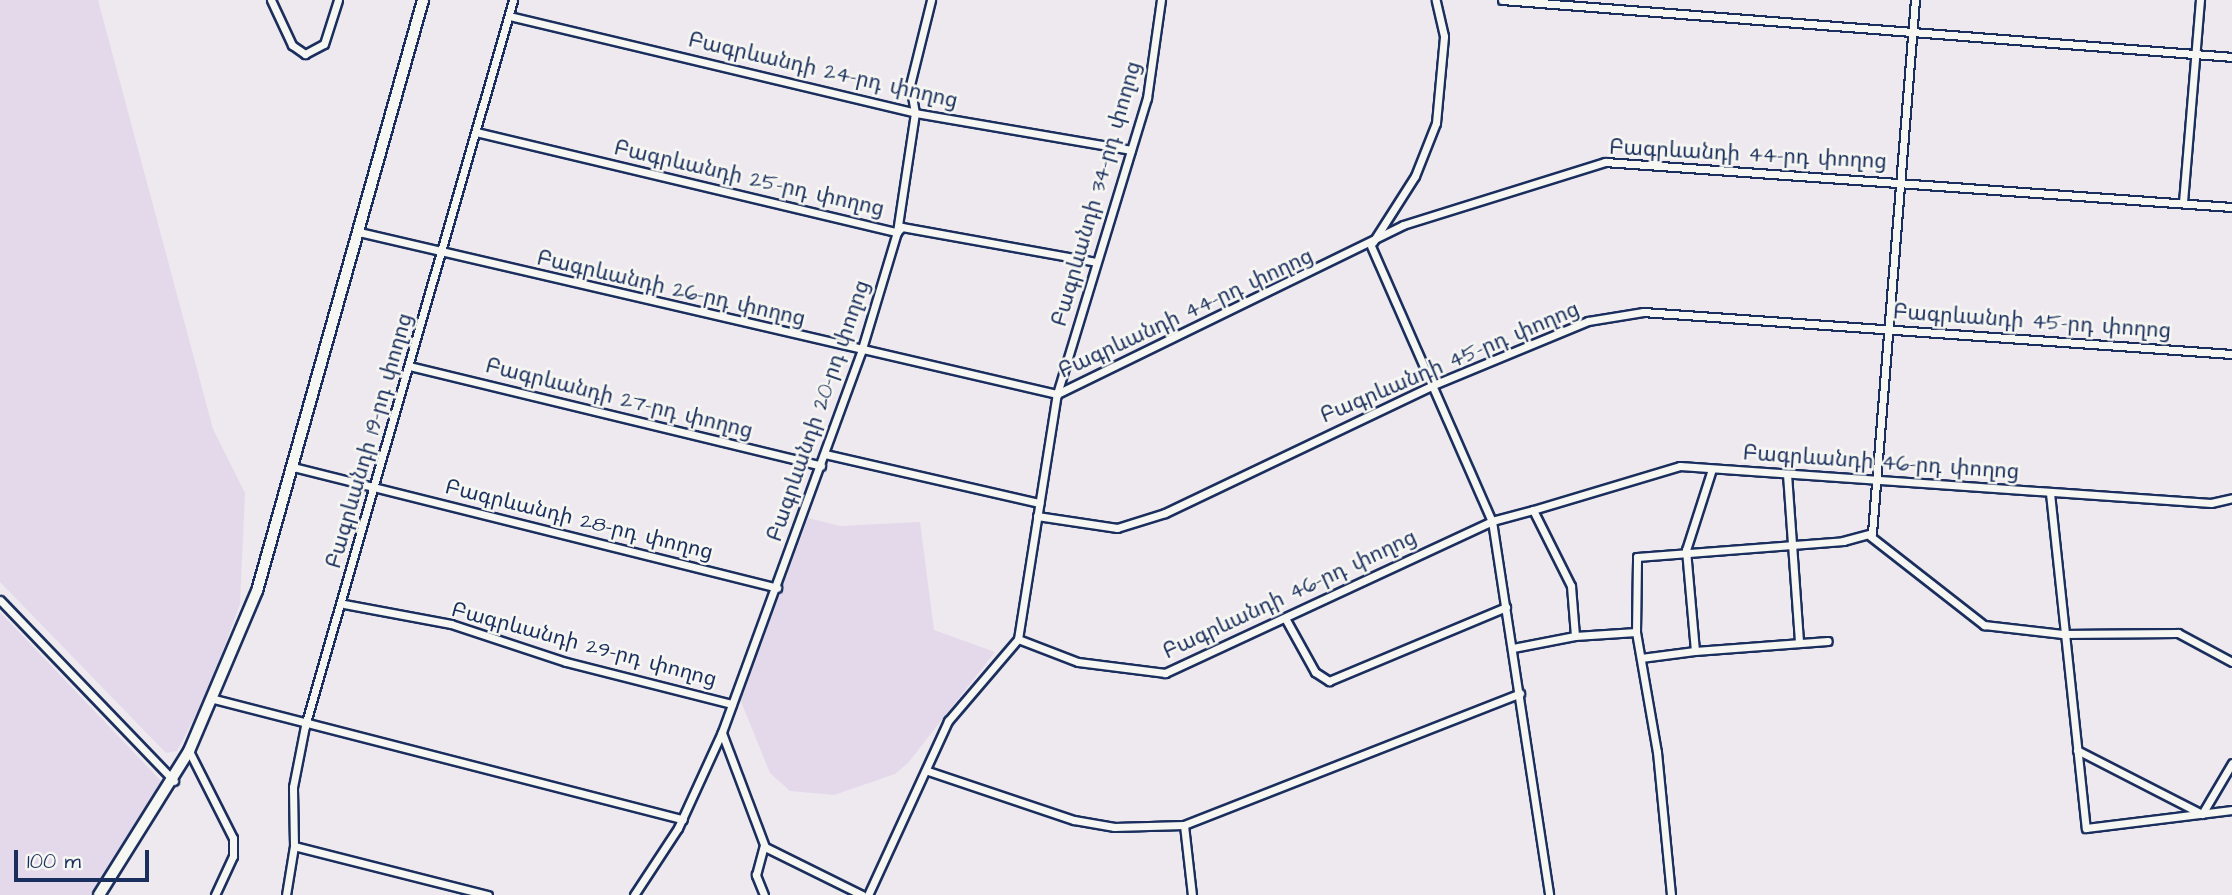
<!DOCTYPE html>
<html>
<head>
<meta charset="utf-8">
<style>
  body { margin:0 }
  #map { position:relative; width:2232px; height:895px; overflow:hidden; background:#eee9ef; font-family:"Architects Daughter","Noto Sans Armenian",sans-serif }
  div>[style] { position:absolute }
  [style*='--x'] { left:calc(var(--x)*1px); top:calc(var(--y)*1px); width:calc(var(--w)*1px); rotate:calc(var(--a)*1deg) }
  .built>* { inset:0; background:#e4d9eb }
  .roads { filter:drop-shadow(2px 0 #1b2f5e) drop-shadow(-2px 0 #1b2f5e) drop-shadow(0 2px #1b2f5e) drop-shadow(0 -2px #1b2f5e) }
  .street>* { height:7px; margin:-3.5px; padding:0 3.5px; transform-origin:3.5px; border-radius:3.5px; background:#f6f6f2 }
  .secondary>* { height:10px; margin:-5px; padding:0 5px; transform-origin:5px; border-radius:5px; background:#f6f6f2 }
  span { translate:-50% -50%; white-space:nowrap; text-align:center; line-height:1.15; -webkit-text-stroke:5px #f6f6f2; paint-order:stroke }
  .street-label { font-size:21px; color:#1b2f5e }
  .scale { position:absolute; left:14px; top:850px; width:135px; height:32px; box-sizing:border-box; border:4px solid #1b2f5e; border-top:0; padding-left:9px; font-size:21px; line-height:24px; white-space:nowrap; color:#1b2f5e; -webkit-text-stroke:5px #f6f6f2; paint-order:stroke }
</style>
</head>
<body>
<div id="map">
  <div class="built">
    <div style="clip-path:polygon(0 0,98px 0,213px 429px,245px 493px,240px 604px,207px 694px,177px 751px,166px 753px,0 582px)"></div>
    <div style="clip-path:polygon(808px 518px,840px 526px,920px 522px,934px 630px,995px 652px,908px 763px,895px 774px,834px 795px,790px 791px,770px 773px,740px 699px)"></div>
    <div style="clip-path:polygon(0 612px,163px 783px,90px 895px,0 895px)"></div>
  </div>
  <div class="roads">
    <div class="street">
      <div style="--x:271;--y:0;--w:50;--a:65"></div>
      <div style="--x:292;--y:45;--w:16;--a:35"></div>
      <div style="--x:305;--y:54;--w:21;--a:-28"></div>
      <div style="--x:324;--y:44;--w:46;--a:-72.3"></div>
      <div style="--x:1502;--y:0;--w:732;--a:4.46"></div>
      <div style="--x:509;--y:16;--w:417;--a:13.4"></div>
      <div style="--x:915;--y:113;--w:219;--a:9.7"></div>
      <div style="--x:476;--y:132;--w:433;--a:13.4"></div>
      <div style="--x:897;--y:232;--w:7;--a:-45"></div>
      <div style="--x:902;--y:227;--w:197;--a:10.2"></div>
      <div style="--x:2183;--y:202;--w:203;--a:-85.2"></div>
      <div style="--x:359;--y:232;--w:717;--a:13.07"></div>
      <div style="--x:1057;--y:394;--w:385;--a:-26"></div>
      <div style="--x:1403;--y:225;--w:212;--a:-17.3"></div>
      <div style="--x:1605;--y:162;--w:629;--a:4.11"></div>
      <div style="--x:1373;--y:242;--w:78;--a:-57.5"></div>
      <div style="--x:1415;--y:176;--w:57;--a:-68.4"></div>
      <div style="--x:1436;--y:123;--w:87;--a:-84.7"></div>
      <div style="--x:1444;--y:36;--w:37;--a:-103"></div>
      <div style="--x:1371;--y:246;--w:300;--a:66.3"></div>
      <div style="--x:1492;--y:521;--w:42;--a:-15"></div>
      <div style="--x:1533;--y:510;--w:85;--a:63.4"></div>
      <div style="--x:1571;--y:586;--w:50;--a:85.4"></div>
      <div style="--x:1575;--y:636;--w:61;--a:-3.8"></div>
      <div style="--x:1636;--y:632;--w:122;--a:80.1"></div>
      <div style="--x:1657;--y:752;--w:144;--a:84.4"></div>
      <div style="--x:409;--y:366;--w:424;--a:13.6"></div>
      <div style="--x:825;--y:454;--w:220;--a:12.9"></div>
      <div style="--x:293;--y:467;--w:499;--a:14"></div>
      <div style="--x:1712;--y:469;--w:85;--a:107.8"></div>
      <div style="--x:1686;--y:550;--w:101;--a:84.9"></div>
      <div style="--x:1695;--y:651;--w:133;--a:-4.3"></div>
      <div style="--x:1787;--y:474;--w:169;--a:85.9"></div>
      <div style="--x:2050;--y:493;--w:337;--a:83.9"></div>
      <div style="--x:2086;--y:828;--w:147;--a:-7"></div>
      <div style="--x:1533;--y:510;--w:153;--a:-16.7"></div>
      <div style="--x:1680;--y:466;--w:532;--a:3.99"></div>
      <div style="--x:2211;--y:503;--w:22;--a:-13"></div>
      <div style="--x:1037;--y:516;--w:81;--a:8.5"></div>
      <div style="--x:1117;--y:528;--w:50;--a:-17.4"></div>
      <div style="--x:1165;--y:513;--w:295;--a:-25.5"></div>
      <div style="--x:1431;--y:386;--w:170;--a:-22.5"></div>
      <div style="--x:1588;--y:321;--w:56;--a:-9.3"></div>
      <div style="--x:1643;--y:312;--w:590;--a:4.08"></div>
      <div style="--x:1870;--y:536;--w:145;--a:38"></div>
      <div style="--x:1984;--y:625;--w:79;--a:6.6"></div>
      <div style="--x:2062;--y:634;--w:116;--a:-0.5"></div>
      <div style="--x:2178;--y:633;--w:61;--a:28.2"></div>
      <div style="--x:0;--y:600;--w:251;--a:46.1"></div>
      <div style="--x:344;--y:604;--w:109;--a:10.6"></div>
      <div style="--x:451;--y:624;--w:121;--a:18.3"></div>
      <div style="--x:566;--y:662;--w:171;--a:14.2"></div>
      <div style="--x:1285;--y:618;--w:62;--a:60.9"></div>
      <div style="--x:1315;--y:672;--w:17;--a:33"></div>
      <div style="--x:1329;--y:681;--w:192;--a:-22.7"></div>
      <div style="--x:1636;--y:632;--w:75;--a:-89.2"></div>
      <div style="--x:1637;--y:557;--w:207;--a:-4.4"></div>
      <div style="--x:1843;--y:541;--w:30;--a:-15"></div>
      <div style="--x:1872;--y:533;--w:535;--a:-85.39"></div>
      <div style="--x:1018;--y:639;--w:64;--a:21"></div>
      <div style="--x:1078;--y:662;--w:88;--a:7.2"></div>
      <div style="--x:1165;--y:673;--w:361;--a:-24.9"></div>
      <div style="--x:1492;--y:521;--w:378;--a:81.3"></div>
      <div style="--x:1513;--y:648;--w:63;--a:-11"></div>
      <div style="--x:1641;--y:658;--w:54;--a:-7.4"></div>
      <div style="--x:214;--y:699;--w:484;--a:14.4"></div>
      <div style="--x:722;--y:733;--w:122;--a:69.3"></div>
      <div style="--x:765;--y:847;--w:108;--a:26.3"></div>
      <div style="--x:2077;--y:750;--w:140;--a:27.1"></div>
      <div style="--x:2202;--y:814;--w:59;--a:-59.5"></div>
      <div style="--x:189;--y:751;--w:97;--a:63.2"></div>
      <div style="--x:233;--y:838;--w:18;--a:90"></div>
      <div style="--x:233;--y:856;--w:43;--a:114.8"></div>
      <div style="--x:928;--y:771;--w:154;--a:18.6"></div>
      <div style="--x:1074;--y:820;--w:41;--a:9.9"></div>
      <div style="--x:1114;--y:827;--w:70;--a:-1.6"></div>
      <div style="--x:1184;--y:825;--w:361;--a:-21.4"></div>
      <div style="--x:1184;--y:825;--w:70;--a:83.5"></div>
      <div style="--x:294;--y:846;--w:200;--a:14.2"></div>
      <div style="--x:286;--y:895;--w:50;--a:-80.7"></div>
      <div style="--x:294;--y:846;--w:59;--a:-91"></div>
      <div style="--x:293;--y:787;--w:62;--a:-78.9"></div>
      <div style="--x:305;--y:726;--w:755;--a:-74.01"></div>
      <div style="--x:634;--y:895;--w:80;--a:-56.7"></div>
      <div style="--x:678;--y:828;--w:106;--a:-65.4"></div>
      <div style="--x:722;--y:732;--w:405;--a:-69.9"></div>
      <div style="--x:861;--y:352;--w:125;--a:-73.3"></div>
      <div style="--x:897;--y:232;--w:120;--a:-81.4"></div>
      <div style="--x:915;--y:113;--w:28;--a:-100"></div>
      <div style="--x:910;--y:85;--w:88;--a:-76.1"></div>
      <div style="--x:764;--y:895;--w:22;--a:-112"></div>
      <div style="--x:756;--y:875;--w:30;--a:-75"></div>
      <div style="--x:868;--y:895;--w:192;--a:-65.3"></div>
      <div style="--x:948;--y:721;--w:108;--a:-49.5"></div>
      <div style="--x:1018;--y:639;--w:248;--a:-81"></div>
      <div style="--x:1057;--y:394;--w:309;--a:-73.1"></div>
      <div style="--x:1147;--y:98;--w:99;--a:-81.9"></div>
    </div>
    <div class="secondary">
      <div style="--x:99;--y:895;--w:170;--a:-58"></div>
      <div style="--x:189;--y:751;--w:174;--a:-67"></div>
      <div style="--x:257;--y:591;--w:614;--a:-74.31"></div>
    </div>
  </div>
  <div class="street-label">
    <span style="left:823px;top:71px;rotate:13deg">Բագրևանդի 24-րդ փողոց</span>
    <span style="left:1748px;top:155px;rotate:3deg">Բագրևանդի 44-րդ փողոց</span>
    <span style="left:749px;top:179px;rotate:13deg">Բագրևանդի 25-րդ փողոց</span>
    <span style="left:1097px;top:194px;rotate:-74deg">Բագրևանդի 34-րդ փողոց</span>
    <span style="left:671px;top:289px;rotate:13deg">Բագրևանդի 26-րդ փողոց</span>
    <span style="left:1186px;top:314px;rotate:-25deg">Բագրևանդի 44-րդ փողոց</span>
    <span style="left:2032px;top:322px;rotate:4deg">Բագրևանդի 45-րդ փողոց</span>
    <span style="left:1450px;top:363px;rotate:-23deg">Բագրևանդի 45-րդ փողոց</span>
    <span style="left:619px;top:399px;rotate:14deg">Բագրևանդի 27-րդ փողոց</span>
    <span style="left:819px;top:411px;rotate:-71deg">Բագրևանդի 20-րդ փողոց</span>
    <span style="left:370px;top:441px;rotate:-74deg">Բագրևանդի 19-րդ փողոց</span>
    <span style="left:1881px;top:463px;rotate:4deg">Բագրևանդի 46-րդ փողոց</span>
    <span style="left:579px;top:520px;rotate:14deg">Բագրևանդի 28-րդ փողոց</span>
    <span style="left:1290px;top:595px;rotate:-25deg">Բագրևանդի 46-րդ փողոց</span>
    <span style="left:584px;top:645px;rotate:15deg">Բագրևանդի 29-րդ փողոց</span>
  </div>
  <div class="scale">100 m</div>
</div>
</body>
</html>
